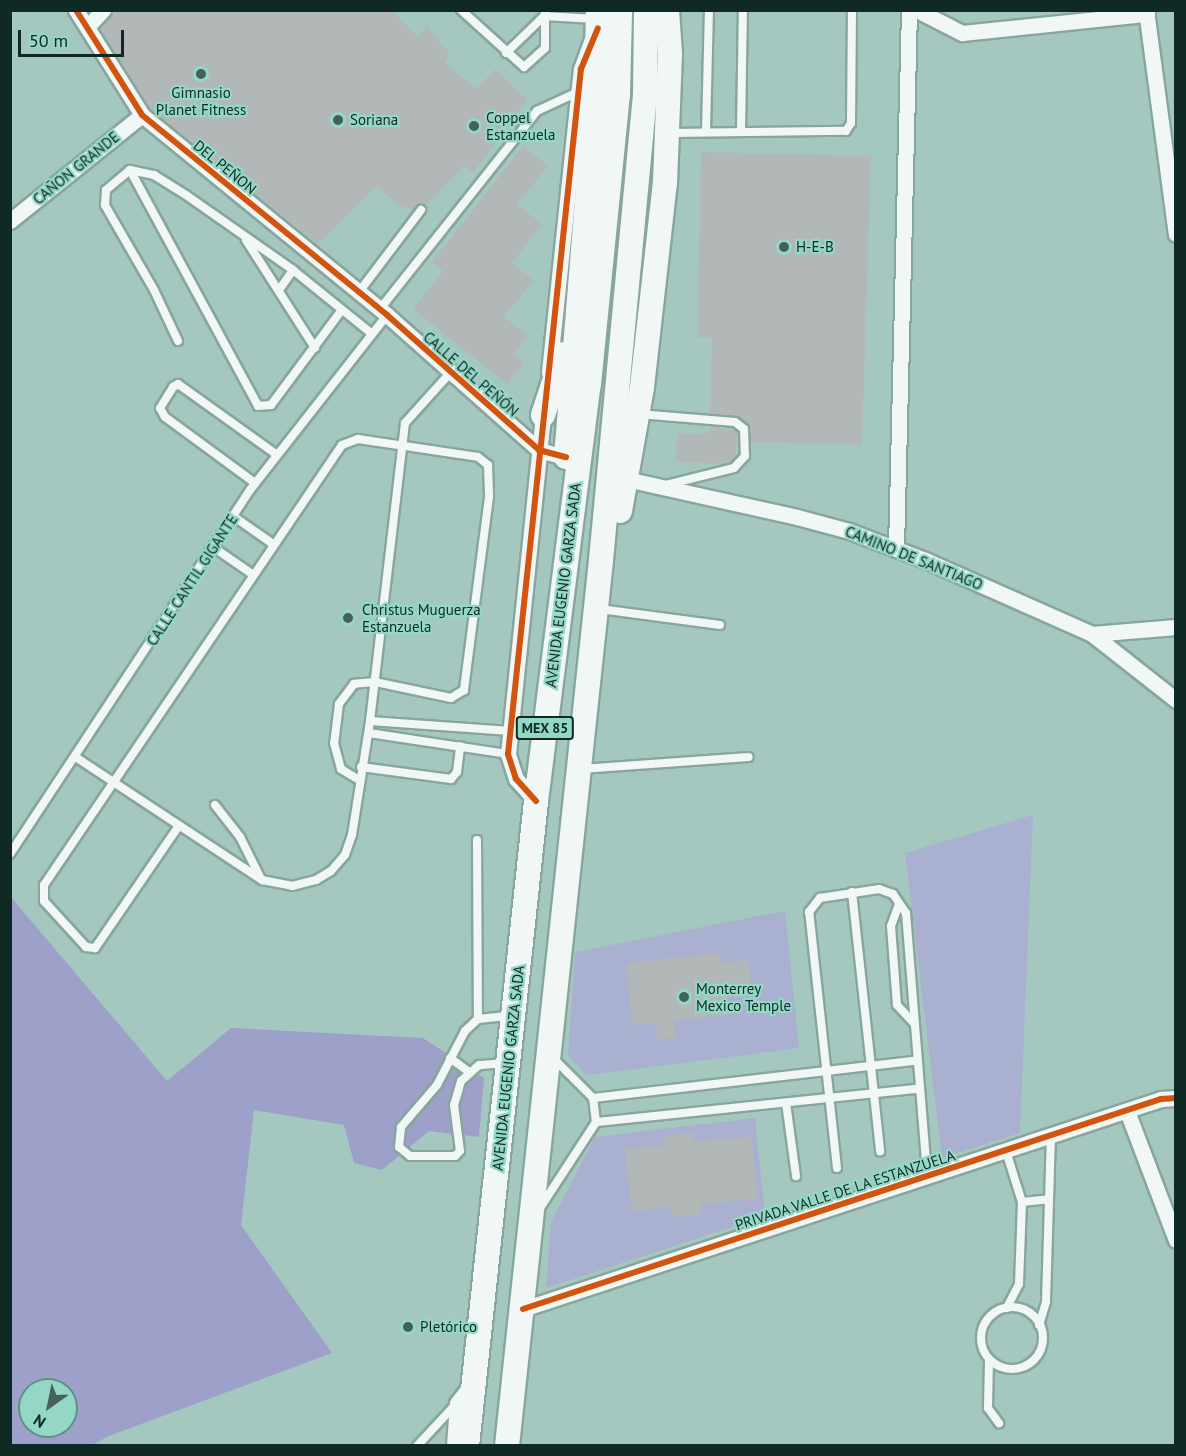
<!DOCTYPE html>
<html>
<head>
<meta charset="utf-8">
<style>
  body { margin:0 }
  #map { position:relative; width:1186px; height:1456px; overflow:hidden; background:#a4c8bf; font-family:"PT Sans",sans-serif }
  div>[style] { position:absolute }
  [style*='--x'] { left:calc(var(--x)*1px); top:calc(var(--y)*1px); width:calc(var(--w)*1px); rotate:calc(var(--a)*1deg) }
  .green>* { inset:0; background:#aab0d0 }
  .forest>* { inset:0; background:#9da0c8 }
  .building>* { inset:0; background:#b2b8b7 }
  .roads { filter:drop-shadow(2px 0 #88a59e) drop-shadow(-2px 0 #88a59e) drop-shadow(0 2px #88a59e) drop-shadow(0 -2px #88a59e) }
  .service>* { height:8px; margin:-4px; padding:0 4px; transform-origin:4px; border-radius:4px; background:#f1f7f5 }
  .service>.ring { margin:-4px; padding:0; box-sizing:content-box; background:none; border:8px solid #f1f7f5; border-radius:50% }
  .minor>* { height:15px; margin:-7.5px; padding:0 7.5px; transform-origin:7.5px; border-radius:7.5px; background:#f1f7f5 }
  .trunk>* { height:24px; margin:-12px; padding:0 12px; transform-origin:12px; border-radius:12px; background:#f1f7f5 }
  .cycleway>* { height:6px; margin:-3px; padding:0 3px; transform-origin:3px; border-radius:3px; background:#d2540e }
  .dots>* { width:16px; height:16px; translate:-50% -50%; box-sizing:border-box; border:3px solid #95d7c6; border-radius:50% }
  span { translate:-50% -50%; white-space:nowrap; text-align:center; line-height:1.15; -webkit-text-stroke:4.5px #95d7c6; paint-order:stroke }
  .shield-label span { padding:2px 4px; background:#95d7c6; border:2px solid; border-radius:4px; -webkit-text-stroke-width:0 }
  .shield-label { font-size:14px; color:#0f2a24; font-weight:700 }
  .poi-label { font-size:15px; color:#0f2a24 }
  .left { translate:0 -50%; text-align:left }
  .street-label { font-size:15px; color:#0f2a24 }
  .frame { position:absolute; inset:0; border:12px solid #0f2a24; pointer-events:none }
  .north { position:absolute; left:18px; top:1378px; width:60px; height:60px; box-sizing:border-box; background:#95d7c6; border:2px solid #5f9285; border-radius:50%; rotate:213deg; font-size:16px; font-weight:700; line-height:24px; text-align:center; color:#0f2a24 }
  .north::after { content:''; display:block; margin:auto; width:21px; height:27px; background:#43615a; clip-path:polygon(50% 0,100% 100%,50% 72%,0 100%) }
  .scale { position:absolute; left:18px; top:30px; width:106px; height:27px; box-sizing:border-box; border:3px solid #0f2a24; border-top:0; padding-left:8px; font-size:18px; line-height:21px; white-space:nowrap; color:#0f2a24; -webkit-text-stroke:4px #95d7c6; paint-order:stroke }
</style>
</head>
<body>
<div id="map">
  <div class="green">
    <div style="clip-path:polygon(1033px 815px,1020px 1133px,942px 1158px,905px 853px)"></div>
    <div style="clip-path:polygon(785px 911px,799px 1048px,586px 1075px,568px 1055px,575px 952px)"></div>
    <div style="clip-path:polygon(755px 1118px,765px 1216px,546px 1288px,551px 1222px,595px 1137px)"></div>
  </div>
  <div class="forest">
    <div style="clip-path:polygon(evenodd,10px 896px,167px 1081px,231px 1028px,423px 1038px,484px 1078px,479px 1137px,429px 1131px,382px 1170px,354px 1163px,344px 1125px,254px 1110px,241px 1225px,332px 1353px,109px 1436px,92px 1445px,11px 1445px,10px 896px,30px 1390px,66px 1390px,66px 1426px,30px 1426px,30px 1390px)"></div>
  </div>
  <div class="building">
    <div style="clip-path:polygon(118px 10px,391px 10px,418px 37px,427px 27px,450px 54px,445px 63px,476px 89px,495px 69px,527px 100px,473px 173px,464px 166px,425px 206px,415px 209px,399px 206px,377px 186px,318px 244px,149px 108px,100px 29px)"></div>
    <div style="clip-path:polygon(523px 146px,548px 166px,517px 204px,542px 224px,512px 263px,534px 280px,504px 317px,528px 336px,514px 354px,524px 363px,507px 384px,413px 309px,443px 271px,432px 262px)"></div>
    <div style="clip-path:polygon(701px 152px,871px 156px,862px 445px,750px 442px,750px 427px,739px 417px,710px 414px,712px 338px,697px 338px)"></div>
    <div style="clip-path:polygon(710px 426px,738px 432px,735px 459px,725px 464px,676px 462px,677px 433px,710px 433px)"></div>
    <div style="clip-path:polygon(720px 953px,721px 963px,748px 960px,752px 996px,725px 998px,727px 1015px,674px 1021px,676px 1038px,657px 1040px,656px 1023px,633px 1025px,626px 963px)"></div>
    <div style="clip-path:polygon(693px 1133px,694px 1142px,751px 1136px,758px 1198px,701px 1204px,702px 1214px,672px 1217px,671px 1207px,632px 1211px,625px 1149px,664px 1145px,663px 1136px)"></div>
  </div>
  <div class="roads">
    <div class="service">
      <div style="--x:461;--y:10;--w:85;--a:42.1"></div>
      <div style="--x:524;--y:67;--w:28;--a:-42"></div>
      <div style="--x:545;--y:48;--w:38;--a:-90"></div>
      <div style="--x:506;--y:53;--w:53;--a:-44.2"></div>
      <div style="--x:544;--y:16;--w:51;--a:3.4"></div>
      <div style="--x:706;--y:131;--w:121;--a:-88.6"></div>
      <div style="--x:741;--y:132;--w:122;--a:-89.1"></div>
      <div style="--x:671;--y:133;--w:175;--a:-0.7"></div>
      <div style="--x:846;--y:131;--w:9;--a:-58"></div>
      <div style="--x:851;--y:123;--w:113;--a:-89.5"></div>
      <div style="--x:130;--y:170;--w:268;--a:61.5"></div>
      <div style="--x:258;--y:406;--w:13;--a:-4"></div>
      <div style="--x:271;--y:405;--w:117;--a:-53.3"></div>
      <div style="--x:246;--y:240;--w:128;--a:57.4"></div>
      <div style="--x:279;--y:290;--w:24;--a:-55"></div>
      <div style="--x:359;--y:292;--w:103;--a:-52.9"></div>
      <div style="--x:380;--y:309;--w:253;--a:-51.6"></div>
      <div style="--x:537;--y:111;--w:45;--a:-24.9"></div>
      <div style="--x:178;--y:341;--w:56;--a:-115.2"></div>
      <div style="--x:154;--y:290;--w:98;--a:-120"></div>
      <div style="--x:105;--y:205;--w:15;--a:-86"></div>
      <div style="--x:106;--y:190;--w:31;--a:-40"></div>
      <div style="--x:130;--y:170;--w:25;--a:12"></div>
      <div style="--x:154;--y:175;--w:38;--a:32"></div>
      <div style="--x:186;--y:195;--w:131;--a:35"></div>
      <div style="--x:293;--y:270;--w:100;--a:38.9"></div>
      <div style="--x:639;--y:414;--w:96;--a:4.8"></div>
      <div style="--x:735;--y:422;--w:11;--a:38"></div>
      <div style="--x:744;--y:429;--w:27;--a:88"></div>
      <div style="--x:745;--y:456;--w:16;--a:133"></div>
      <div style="--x:734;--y:468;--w:70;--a:166"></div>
      <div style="--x:255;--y:483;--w:112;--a:-143.7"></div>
      <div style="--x:165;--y:417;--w:10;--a:-119"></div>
      <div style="--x:160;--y:408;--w:25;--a:-58"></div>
      <div style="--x:173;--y:387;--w:6;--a:-31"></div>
      <div style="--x:178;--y:384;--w:122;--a:35.6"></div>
      <div style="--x:233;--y:516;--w:49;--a:35"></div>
      <div style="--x:213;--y:547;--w:47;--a:34.7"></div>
      <div style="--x:600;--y:609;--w:121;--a:7.6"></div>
      <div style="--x:370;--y:721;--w:141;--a:4.1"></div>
      <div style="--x:369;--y:733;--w:141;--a:8.6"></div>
      <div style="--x:77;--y:758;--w:222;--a:33.4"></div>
      <div style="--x:262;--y:880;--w:31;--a:11"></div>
      <div style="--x:292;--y:886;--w:25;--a:-14"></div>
      <div style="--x:316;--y:880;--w:17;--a:-31"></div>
      <div style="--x:331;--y:871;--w:21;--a:-49"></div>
      <div style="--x:345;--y:855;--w:21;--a:-71"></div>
      <div style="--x:352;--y:835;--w:115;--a:-81"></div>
      <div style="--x:370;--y:721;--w:300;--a:-83.3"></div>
      <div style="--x:405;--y:423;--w:67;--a:-48"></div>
      <div style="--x:361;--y:767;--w:91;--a:7.6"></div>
      <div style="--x:451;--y:779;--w:9;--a:-49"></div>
      <div style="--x:457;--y:772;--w:26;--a:-83"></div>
      <div style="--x:581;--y:769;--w:168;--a:-4.1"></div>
      <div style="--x:215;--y:805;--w:41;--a:52"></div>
      <div style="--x:240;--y:837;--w:47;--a:63.4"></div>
      <div style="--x:178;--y:827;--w:147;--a:124.4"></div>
      <div style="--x:95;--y:948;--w:9;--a:-174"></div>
      <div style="--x:86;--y:947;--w:62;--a:-132.4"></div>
      <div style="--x:44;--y:901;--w:16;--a:-90"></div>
      <div style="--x:44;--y:885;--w:531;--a:-55.89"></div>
      <div style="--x:342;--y:445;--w:17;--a:-21"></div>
      <div style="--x:358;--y:439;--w:121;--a:8.5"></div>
      <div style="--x:478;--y:457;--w:13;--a:39"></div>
      <div style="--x:488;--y:465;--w:32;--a:88"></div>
      <div style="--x:489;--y:497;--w:195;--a:97.4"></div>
      <div style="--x:464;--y:690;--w:15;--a:148"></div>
      <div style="--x:451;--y:698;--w:78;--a:-168.1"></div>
      <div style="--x:375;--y:682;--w:21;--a:175"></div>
      <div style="--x:354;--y:684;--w:25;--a:127"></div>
      <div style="--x:339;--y:704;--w:39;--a:97"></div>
      <div style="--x:334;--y:743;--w:27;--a:75"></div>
      <div style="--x:341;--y:769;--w:21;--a:31"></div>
      <div style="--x:477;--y:840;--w:179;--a:89.7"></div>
      <div style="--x:10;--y:854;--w:436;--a:-56.6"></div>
      <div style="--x:250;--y:490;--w:222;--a:-51.9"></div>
      <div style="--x:852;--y:892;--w:261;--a:83.8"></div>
      <div style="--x:899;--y:904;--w:23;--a:110"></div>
      <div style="--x:891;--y:926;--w:79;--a:85.7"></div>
      <div style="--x:897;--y:1005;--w:25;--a:47"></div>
      <div style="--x:450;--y:1058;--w:22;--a:36"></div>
      <div style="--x:504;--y:1063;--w:25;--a:175"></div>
      <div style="--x:479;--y:1065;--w:24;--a:138"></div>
      <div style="--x:461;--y:1081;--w:25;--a:106"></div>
      <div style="--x:454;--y:1105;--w:46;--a:82.6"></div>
      <div style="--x:460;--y:1151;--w:7;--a:135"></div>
      <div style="--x:455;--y:1156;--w:45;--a:180"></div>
      <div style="--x:410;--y:1156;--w:14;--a:-141"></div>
      <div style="--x:399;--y:1147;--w:20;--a:-84"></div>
      <div style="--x:401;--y:1127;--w:55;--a:-49.4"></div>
      <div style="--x:437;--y:1085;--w:61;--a:-62.6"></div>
      <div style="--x:465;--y:1031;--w:18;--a:-43"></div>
      <div style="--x:478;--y:1019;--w:31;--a:-6"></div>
      <div style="--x:593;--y:1098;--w:324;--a:-6.6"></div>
      <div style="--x:786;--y:1103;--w:74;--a:82.2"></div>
      <div style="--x:596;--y:1122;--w:324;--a:-5.9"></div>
      <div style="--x:1006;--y:1151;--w:53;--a:72.6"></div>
      <div style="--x:1022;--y:1202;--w:82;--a:92.1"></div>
      <div style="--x:1019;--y:1284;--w:27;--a:117"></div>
      <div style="--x:837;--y:1168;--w:258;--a:-96.2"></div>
      <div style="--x:809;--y:912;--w:18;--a:-52"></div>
      <div style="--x:820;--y:898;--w:60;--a:-8.7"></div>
      <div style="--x:879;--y:889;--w:15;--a:20"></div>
      <div style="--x:893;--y:894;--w:23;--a:56"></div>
      <div style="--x:906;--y:913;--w:264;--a:85.4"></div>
      <div style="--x:1022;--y:1202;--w:27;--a:-6"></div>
      <div style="--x:540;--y:1208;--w:103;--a:-56.9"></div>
      <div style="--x:596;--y:1122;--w:24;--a:-97"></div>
      <div style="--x:593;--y:1098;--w:57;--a:-135"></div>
      <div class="ring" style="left:981px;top:1307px;width:54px;height:54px"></div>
      <div style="--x:1039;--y:1325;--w:24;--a:-73"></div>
      <div style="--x:1046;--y:1302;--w:166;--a:-88.3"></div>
      <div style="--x:989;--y:1360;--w:48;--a:91.2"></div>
      <div style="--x:988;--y:1408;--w:19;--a:54"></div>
      <div style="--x:417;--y:1446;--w:57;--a:-47.1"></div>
    </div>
    <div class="minor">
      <div style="--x:76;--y:10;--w:124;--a:57.8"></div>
      <div style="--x:142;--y:115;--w:316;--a:39.2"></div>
      <div style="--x:387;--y:315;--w:203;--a:41.6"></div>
      <div style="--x:539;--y:450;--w:28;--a:15"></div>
      <div style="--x:917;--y:10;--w:51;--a:27.1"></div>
      <div style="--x:962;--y:33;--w:186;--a:-5.9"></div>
      <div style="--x:1146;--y:10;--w:226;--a:82.4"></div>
      <div style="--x:88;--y:26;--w:22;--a:-47"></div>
      <div style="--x:10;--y:221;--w:169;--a:-38.8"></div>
      <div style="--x:549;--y:372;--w:305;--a:-84"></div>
      <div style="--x:581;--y:69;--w:37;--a:-70"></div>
      <div style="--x:626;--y:479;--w:175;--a:12.5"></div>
      <div style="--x:797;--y:517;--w:54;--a:15.1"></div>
      <div style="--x:849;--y:531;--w:81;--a:20.9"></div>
      <div style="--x:925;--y:560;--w:183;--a:23.9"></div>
      <div style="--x:1092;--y:634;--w:107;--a:38.2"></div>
      <div style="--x:896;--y:549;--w:539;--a:-88.62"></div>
      <div style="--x:1092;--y:634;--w:84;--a:-4.8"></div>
      <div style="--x:536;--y:801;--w:30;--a:-132"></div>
      <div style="--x:516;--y:779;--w:26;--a:-108"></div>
      <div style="--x:508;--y:754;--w:348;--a:-84.1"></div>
      <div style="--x:1127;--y:1111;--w:138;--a:69.2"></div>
      <div style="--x:523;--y:1309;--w:672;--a:-18.22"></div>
      <div style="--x:1161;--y:1099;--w:15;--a:-4"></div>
      <div style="--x:454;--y:1446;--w:43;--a:-86"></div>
      <div style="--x:457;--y:1403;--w:24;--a:-52"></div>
    </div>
    <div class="trunk">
      <div style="--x:543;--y:415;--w:64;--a:-71.8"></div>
      <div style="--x:566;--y:457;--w:364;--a:-85.3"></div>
      <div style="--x:596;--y:94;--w:84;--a:-88.6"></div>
      <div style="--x:620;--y:511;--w:126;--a:-79.9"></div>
      <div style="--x:642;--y:387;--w:205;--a:-83.6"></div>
      <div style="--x:665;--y:183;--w:129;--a:-87.8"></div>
      <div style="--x:670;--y:54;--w:44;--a:-93.9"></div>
      <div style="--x:467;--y:1446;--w:649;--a:-83.89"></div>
      <div style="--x:536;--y:801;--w:420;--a:-82.8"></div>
      <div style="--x:589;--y:384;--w:291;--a:-84.3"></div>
      <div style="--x:618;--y:94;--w:84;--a:-88.6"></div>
      <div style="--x:507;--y:1446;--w:891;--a:-83.94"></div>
      <div style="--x:601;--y:560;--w:466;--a:-84.6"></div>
      <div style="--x:645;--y:96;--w:86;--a:-89.3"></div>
    </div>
  </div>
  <div class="cycleway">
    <div style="--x:76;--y:10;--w:124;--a:57.8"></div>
    <div style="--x:142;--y:115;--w:316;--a:39.2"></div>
    <div style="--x:387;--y:315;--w:203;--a:41.6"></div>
    <div style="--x:539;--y:450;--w:28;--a:15"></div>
    <div style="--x:536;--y:801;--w:30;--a:-132"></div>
    <div style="--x:516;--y:779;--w:26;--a:-108"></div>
    <div style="--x:508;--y:754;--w:689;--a:-83.92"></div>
    <div style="--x:581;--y:69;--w:44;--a:-67.5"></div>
    <div style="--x:523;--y:1309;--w:672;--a:-18.22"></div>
    <div style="--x:1161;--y:1099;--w:15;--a:-4"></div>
  </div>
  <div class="dots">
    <div style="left:201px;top:74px;background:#43615a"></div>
    <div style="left:338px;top:120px;background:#43615a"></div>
    <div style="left:474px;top:126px;background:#43615a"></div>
    <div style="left:784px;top:247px;background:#43615a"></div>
    <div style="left:348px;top:618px;background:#43615a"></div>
    <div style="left:684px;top:997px;background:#43615a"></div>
    <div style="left:408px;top:1327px;background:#43615a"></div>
  </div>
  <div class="shield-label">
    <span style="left:545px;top:728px">MEX 85</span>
  </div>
  <div class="poi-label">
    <span style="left:201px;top:101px">Gimnasio<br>Planet Fitness</span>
    <span class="left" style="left:486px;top:126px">Coppel<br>Estanzuela</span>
    <span class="left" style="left:350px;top:120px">Soriana</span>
    <span class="left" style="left:796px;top:247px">H-E-B</span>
    <span class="left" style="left:362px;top:618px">Christus Muguerza<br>Estanzuela</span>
    <span class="left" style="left:696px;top:997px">Monterrey<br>Mexico Temple</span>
    <span class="left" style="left:420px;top:1327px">Pletórico</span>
  </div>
  <div class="street-label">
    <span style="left:225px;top:167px;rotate:39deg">DEL PEÑON</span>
    <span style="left:76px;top:168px;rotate:-39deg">CAÑON GRANDE</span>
    <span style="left:471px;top:374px;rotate:41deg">CALLE DEL PEÑÓN</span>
    <span style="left:914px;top:558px;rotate:22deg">CAMINO DE SANTIAGO</span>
    <span style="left:192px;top:580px;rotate:-57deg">CALLE CANTIL GIGANTE</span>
    <span style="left:563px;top:585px;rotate:-83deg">AVENIDA EUGENIO GARZA SADA</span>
    <span style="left:508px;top:1068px;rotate:-84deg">AVENIDA EUGENIO GARZA SADA</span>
    <span style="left:845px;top:1190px;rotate:-18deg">PRIVADA VALLE DE LA ESTANZUELA</span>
  </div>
  <div class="frame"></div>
  <div class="north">N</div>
  <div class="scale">50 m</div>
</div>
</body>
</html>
